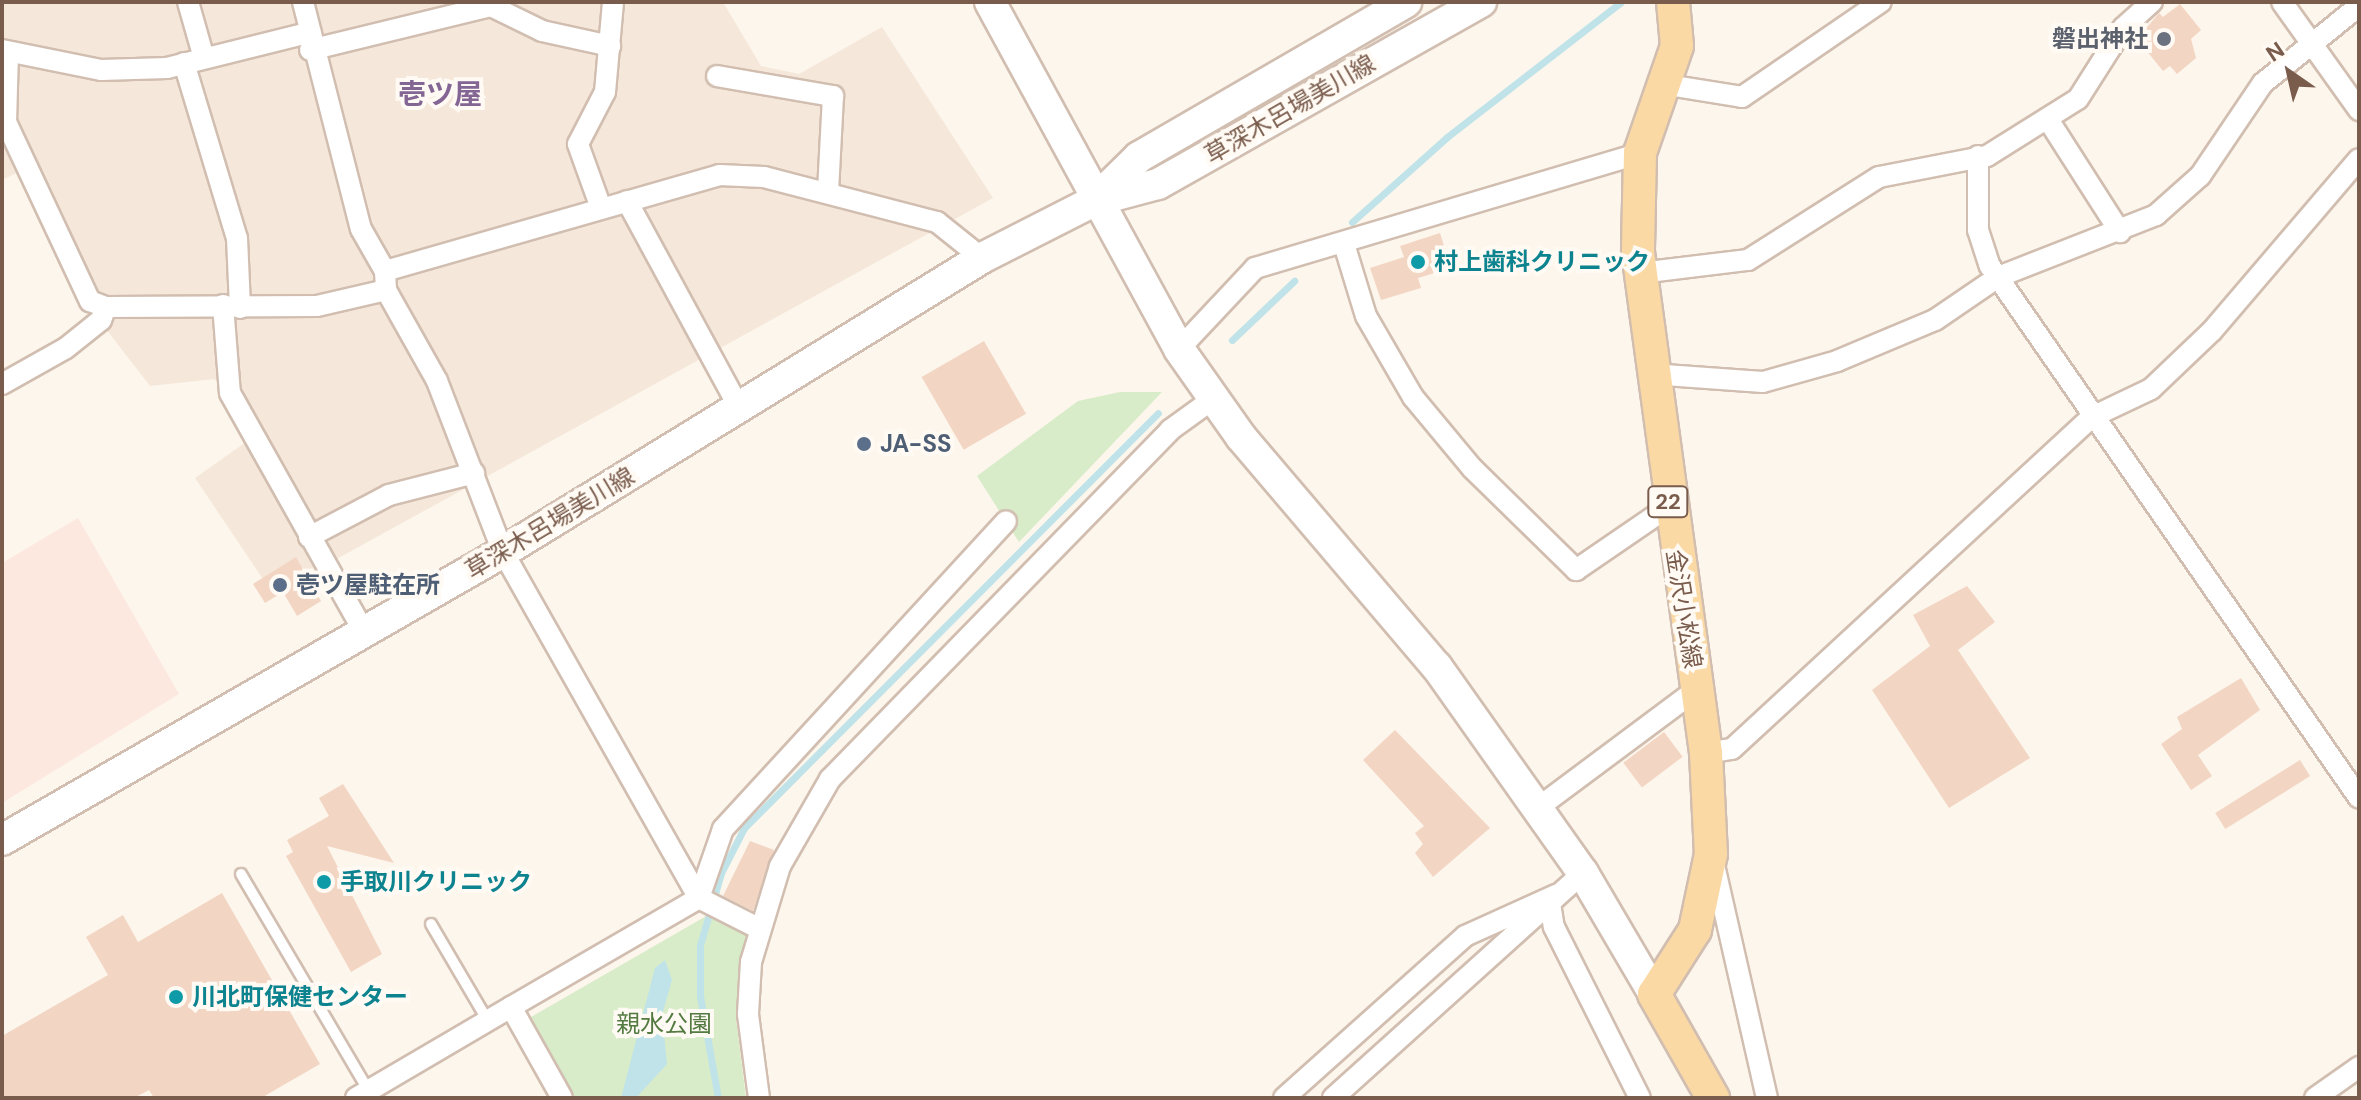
<!DOCTYPE html>
<html>
<head>
<meta charset="utf-8">
<style>
  body { margin:0 }
  #map { position:relative; width:2361px; height:1100px; overflow:hidden; background:#fdf6ec; font-family:"DM Sans","Noto Sans JP",sans-serif }
  div>[style] { position:absolute }
  [style*='--x'] { left:calc(var(--x)*1px); top:calc(var(--y)*1px); width:calc(var(--w)*1px); rotate:calc(var(--a)*1deg) }
  .residential>* { inset:0; background:#f5e8da }
  .commercial>* { inset:0; background:#fde8e0 }
  .green>* { inset:0; background:#d8ecc9 }
  .water>* { inset:0; background:#bfe3e8 }
  .stream>* { height:7px; margin:-3.5px; padding:0 3.5px; transform-origin:3.5px; border-radius:3.5px; background:#bfe3e8 }
  .building>* { inset:0; background:#f3d5c3; transform-origin:0 0 }
  .roads { filter:drop-shadow(2px 0 #d1beb0) drop-shadow(-2px 0 #d1beb0) drop-shadow(0 2px #d1beb0) drop-shadow(0 -2px #d1beb0) }
  .lane>* { height:10px; margin:-5px; padding:0 5px; transform-origin:5px; border-radius:5px; background:#fff }
  .street>* { height:20px; margin:-10px; padding:0 10px; transform-origin:10px; border-radius:10px; background:#fff }
  .secondary>* { height:30px; margin:-15px; padding:0 15px; transform-origin:15px; border-radius:15px; background:#fff }
  .primary>* { height:32px; margin:-16px; padding:0 16px; transform-origin:16px; border-radius:16px; background:#fbd9a5 }
  .dots>* { width:22px; height:22px; translate:-50% -50%; box-sizing:border-box; border:4px solid #fffaf3; border-radius:50% }
  span { translate:-50% -50%; white-space:nowrap; text-align:center; line-height:1.15; -webkit-text-stroke:8px #fffaf3; paint-order:stroke }
  .shield-label span { padding:2px 6px; background:#fffaf3; border:2px solid; border-radius:6px; -webkit-text-stroke-width:0 }
  .shield-label { font-size:22px; color:#7a5c4d; font-weight:700 }
  .worship-label { font-size:24px; color:#5b616d; font-weight:700 }
  .right { translate:-100% -50%; text-align:right }
  .street-label { font-size:24px; color:#7a5c4d }
  .culture-label { font-size:24px; color:#0d838f; font-weight:700 }
  .left { translate:0 -50%; text-align:left }
  .service-label { font-size:24px; color:#4e5e75; font-weight:700 }
  .park-label { font-size:24px; color:#537a41 }
  .quarter-label { font-size:28px; color:#846695; font-weight:700 }
  .frame { position:absolute; inset:0; border:4px solid #7a5c4d; pointer-events:none }
  .north { position:absolute; left:2249px; top:32px; width:80px; height:80px; -webkit-text-stroke:6px #fffaf3; paint-order:stroke; rotate:326deg; font-size:22px; font-weight:700; line-height:32px; text-align:center; color:#7a5c4d }
  .north::after { content:''; display:block; margin:auto; width:28px; height:36px; background:#7a5c4d; clip-path:polygon(50% 0,100% 100%,50% 72%,0 100%) }
</style>
</head>
<body>
<div id="map">
  <div class="residential">
    <div style="clip-path:polygon(2px 2px,723px 2px,761px 66px,799px 74px,882px 27px,993px 198px,273px 594px,195px 478px,246px 442px,215px 379px,150px 386px,85px 302px,25px 169px,2px 180px)"></div>
  </div>
  <div class="commercial">
    <div style="clip-path:polygon(78px 518px,179px 694px,2px 803px,2px 563px)"></div>
  </div>
  <div class="green">
    <div style="clip-path:polygon(1120px 392px,1162px 392px,1019px 542px,977px 476px,1078px 401px)"></div>
    <div style="clip-path:polygon(708px 915px,748px 935px,736px 1018px,746px 1098px,575px 1098px,531px 1017px)"></div>
  </div>
  <div class="water">
    <div style="clip-path:polygon(665px 960px,672px 980px,662px 1015px,667px 1064px,636px 1098px,621px 1098px,655px 968px)"></div>
  </div>
  <div class="stream">
    <div style="--x:1352;--y:222;--w:127;--a:-41.8"></div>
    <div style="--x:1447;--y:137;--w:220;--a:-37.8"></div>
    <div style="--x:1232;--y:340;--w:86;--a:-43.6"></div>
    <div style="--x:718;--y:1098;--w:104;--a:-100"></div>
    <div style="--x:700;--y:996;--w:51;--a:-90"></div>
    <div style="--x:700;--y:945;--w:75;--a:-73.7"></div>
    <div style="--x:721;--y:873;--w:51;--a:-62.9"></div>
    <div style="--x:744;--y:828;--w:586;--a:-45.07"></div>
  </div>
  <div class="building">
    <div style="clip-path:polygon(2180px 4px,2201px 30px,2191px 39px,2196px 58px,2177px 74px,2170px 66px,2163px 71px,2137px 39px,2159px 13px,2163px 17px)"></div>
    <div style="clip-path:polygon(1440px 233px,1451px 268px,1418px 278px,1421px 288px,1381px 300px,1370px 268px,1404px 257px,1400px 246px)"></div>
    <div style="left:984px;top:341px;width:84px;height:72px;rotate:60deg"></div>
    <div style="clip-path:polygon(296px 557px,321px 601px,297px 616px,283px 592px,265px 603px,253px 584px)"></div>
    <div style="clip-path:polygon(1967px 586px,1995px 622px,1958px 650px,2030px 758px,1949px 808px,1872px 690px,1930px 646px,1913px 615px)"></div>
    <div style="clip-path:polygon(2241px 678px,2260px 710px,2198px 755px,2212px 776px,2191px 790px,2161px 744px,2182px 729px,2177px 717px)"></div>
    <div style="clip-path:polygon(1395px 730px,1490px 828px,1433px 877px,1415px 853px,1423px 844px,1415px 833px,1424px 826px,1363px 760px)"></div>
    <div style="left:1664px;top:732px;width:31px;height:51px;rotate:53deg"></div>
    <div style="left:2300px;top:760px;width:19px;height:100px;rotate:58deg"></div>
    <div style="clip-path:polygon(343px 784px,394px 863px,327px 846px,382px 954px,351px 972px,286px 856px,293px 852px,287px 840px,329px 816px,319px 798px)"></div>
    <div style="clip-path:polygon(750px 841px,774px 850px,753px 911px,723px 896px)"></div>
    <div style="clip-path:polygon(222px 893px,320px 1064px,261px 1098px,154px 1098px,149px 1090px,134px 1098px,2px 1098px,2px 1036px,108px 975px,86px 937px,123px 915px,138px 942px)"></div>
  </div>
  <div class="roads">
    <div class="lane">
      <div style="--x:241;--y:874;--w:252;--a:59.5"></div>
      <div style="--x:431;--y:924;--w:113;--a:59.6"></div>
    </div>
    <div class="street">
      <div style="--x:188;--y:2;--w:58;--a:74.1"></div>
      <div style="--x:303;--y:2;--w:234;--a:75.7"></div>
      <div style="--x:361;--y:229;--w:48;--a:60.3"></div>
      <div style="--x:385;--y:271;--w:19;--a:87"></div>
      <div style="--x:386;--y:290;--w:104;--a:60.7"></div>
      <div style="--x:437;--y:381;--w:183;--a:68.9"></div>
      <div style="--x:503;--y:552;--w:398;--a:60.5"></div>
      <div style="--x:699;--y:898;--w:217;--a:149.9"></div>
      <div style="--x:511;--y:1007;--w:104;--a:60.7"></div>
      <div style="--x:2282;--y:2;--w:133;--a:54.5"></div>
      <div style="--x:2;--y:50;--w:101;--a:11.4"></div>
      <div style="--x:101;--y:70;--w:66;--a:-1.7"></div>
      <div style="--x:167;--y:68;--w:148;--a:-14"></div>
      <div style="--x:310;--y:50;--w:186;--a:-13.7"></div>
      <div style="--x:491;--y:6;--w:57;--a:26.1"></div>
      <div style="--x:542;--y:31;--w:70;--a:12.4"></div>
      <div style="--x:8;--y:52;--w:70;--a:91.6"></div>
      <div style="--x:6;--y:122;--w:198;--a:64.9"></div>
      <div style="--x:90;--y:301;--w:17;--a:21"></div>
      <div style="--x:106;--y:307;--w:211;--a:-0.3"></div>
      <div style="--x:317;--y:306;--w:71;--a:-13.1"></div>
      <div style="--x:184;--y:63;--w:183;--a:73.2"></div>
      <div style="--x:237;--y:238;--w:70;--a:87.5"></div>
      <div style="--x:717;--y:76;--w:118;--a:9.8"></div>
      <div style="--x:833;--y:96;--w:97;--a:93"></div>
      <div style="--x:1668;--y:85;--w:75;--a:9.2"></div>
      <div style="--x:1742;--y:97;--w:168;--a:-34.4"></div>
      <div style="--x:2049;--y:121;--w:132;--a:57.4"></div>
      <div style="--x:1978;--y:156;--w:74;--a:90"></div>
      <div style="--x:1978;--y:230;--w:38;--a:72"></div>
      <div style="--x:1990;--y:266;--w:647;--a:55.25"></div>
      <div style="--x:627;--y:201;--w:234;--a:61.5"></div>
      <div style="--x:601;--y:208;--w:68;--a:-109.8"></div>
      <div style="--x:578;--y:144;--w:59;--a:-62.6"></div>
      <div style="--x:605;--y:92;--w:90;--a:-84.9"></div>
      <div style="--x:1344;--y:244;--w:75;--a:73"></div>
      <div style="--x:1366;--y:316;--w:94;--a:59.9"></div>
      <div style="--x:1413;--y:397;--w:92;--a:50.3"></div>
      <div style="--x:1472;--y:468;--w:146;--a:44.4"></div>
      <div style="--x:1576;--y:570;--w:112;--a:-34.4"></div>
      <div style="--x:385;--y:271;--w:348;--a:-16"></div>
      <div style="--x:719;--y:175;--w:45;--a:2.5"></div>
      <div style="--x:764;--y:177;--w:179;--a:14.6"></div>
      <div style="--x:937;--y:222;--w:58;--a:38.7"></div>
      <div style="--x:1640;--y:273;--w:109;--a:-6.9"></div>
      <div style="--x:1748;--y:260;--w:155;--a:-32.4"></div>
      <div style="--x:1879;--y:177;--w:110;--a:-11"></div>
      <div style="--x:1987;--y:156;--w:107;--a:-32.1"></div>
      <div style="--x:2078;--y:99;--w:84;--a:-57.6"></div>
      <div style="--x:2123;--y:28;--w:39;--a:-42"></div>
      <div style="--x:223;--y:305;--w:88;--a:85.5"></div>
      <div style="--x:230;--y:393;--w:274;--a:60.7"></div>
      <div style="--x:1179;--y:349;--w:111;--a:-46.8"></div>
      <div style="--x:1255;--y:268;--w:402;--a:-16.6"></div>
      <div style="--x:1651;--y:374;--w:112;--a:4.1"></div>
      <div style="--x:1763;--y:382;--w:77;--a:-15.8"></div>
      <div style="--x:1837;--y:361;--w:106;--a:-22.7"></div>
      <div style="--x:1935;--y:320;--w:76;--a:-34.3"></div>
      <div style="--x:1998;--y:277;--w:170;--a:-21.4"></div>
      <div style="--x:2156;--y:215;--w:59;--a:-41.6"></div>
      <div style="--x:2200;--y:176;--w:112;--a:-55.9"></div>
      <div style="--x:2263;--y:83;--w:123;--a:-38.7"></div>
      <div style="--x:2;--y:384;--w:73;--a:-29.4"></div>
      <div style="--x:66;--y:348;--w:45;--a:-38.7"></div>
      <div style="--x:101;--y:320;--w:14;--a:-69"></div>
      <div style="--x:309;--y:537;--w:90;--a:-27.7"></div>
      <div style="--x:389;--y:495;--w:88;--a:-14.5"></div>
      <div style="--x:1706;--y:753;--w:26;--a:-9"></div>
      <div style="--x:1732;--y:749;--w:490;--a:-42.7"></div>
      <div style="--x:2092;--y:417;--w:65;--a:-25.4"></div>
      <div style="--x:2151;--y:389;--w:84;--a:-43.6"></div>
      <div style="--x:2212;--y:331;--w:226;--a:-49.5"></div>
      <div style="--x:1539;--y:807;--w:196;--a:-36.7"></div>
      <div style="--x:1714;--y:865;--w:239;--a:77.2"></div>
      <div style="--x:1550;--y:903;--w:24;--a:81"></div>
      <div style="--x:1554;--y:927;--w:191;--a:63.3"></div>
      <div style="--x:760;--y:929;--w:68;--a:-153.1"></div>
      <div style="--x:699;--y:898;--w:73;--a:-70.8"></div>
      <div style="--x:723;--y:829;--w:418;--a:-47.4"></div>
      <div style="--x:356;--y:1098;--w:180;--a:-30.4"></div>
      <div style="--x:759;--y:1098;--w:85;--a:-97.5"></div>
      <div style="--x:748;--y:1014;--w:52;--a:-86.7"></div>
      <div style="--x:751;--y:962;--w:100;--a:-73.2"></div>
      <div style="--x:780;--y:866;--w:100;--a:-60.1"></div>
      <div style="--x:830;--y:779;--w:487;--a:-45.7"></div>
      <div style="--x:1170;--y:430;--w:53;--a:-35.8"></div>
      <div style="--x:1284;--y:1098;--w:243;--a:-41.8"></div>
      <div style="--x:1465;--y:936;--w:100;--a:-24.3"></div>
      <div style="--x:1333;--y:1098;--w:336;--a:-42"></div>
      <div style="--x:2315;--y:1098;--w:54;--a:-35.2"></div>
    </div>
    <div class="secondary">
      <div style="--x:990;--y:2;--w:395;--a:61.4"></div>
      <div style="--x:1179;--y:349;--w:108;--a:54.8"></div>
      <div style="--x:1241;--y:437;--w:302;--a:49.6"></div>
      <div style="--x:1437;--y:667;--w:252;--a:54.7"></div>
      <div style="--x:1583;--y:873;--w:140;--a:59.6"></div>
      <div style="--x:1096;--y:199;--w:60;--a:-44.3"></div>
      <div style="--x:1139;--y:157;--w:309;--a:-30.1"></div>
      <div style="--x:2;--y:840;--w:578;--a:-29.89"></div>
      <div style="--x:503;--y:552;--w:562;--a:-31.54"></div>
      <div style="--x:982;--y:258;--w:126;--a:-27"></div>
      <div style="--x:1094;--y:201;--w:66;--a:-14.9"></div>
      <div style="--x:1158;--y:184;--w:371;--a:-29.4"></div>
    </div>
    <div class="primary">
      <div style="--x:1673;--y:2;--w:44;--a:84.8"></div>
      <div style="--x:1677;--y:46;--w:113;--a:109.1"></div>
      <div style="--x:1640;--y:153;--w:99;--a:91.2"></div>
      <div style="--x:1638;--y:252;--w:506;--a:82.27"></div>
      <div style="--x:1706;--y:753;--w:101;--a:87.2"></div>
      <div style="--x:1711;--y:854;--w:78;--a:101.9"></div>
      <div style="--x:1695;--y:930;--w:76;--a:122.6"></div>
      <div style="--x:1654;--y:994;--w:120;--a:60.4"></div>
    </div>
  </div>
  <div class="dots">
    <div style="left:2164px;top:39px;background:#6b7280"></div>
    <div style="left:1418px;top:262px;background:#0f9aa8"></div>
    <div style="left:864px;top:444px;background:#5c6f8a"></div>
    <div style="left:280px;top:585px;background:#5c6f8a"></div>
    <div style="left:324px;top:882px;background:#0f9aa8"></div>
    <div style="left:176px;top:997px;background:#0f9aa8"></div>
  </div>
  <div class="shield-label">
    <span style="left:1668px;top:502px">22</span>
  </div>
  <div class="worship-label">
    <span class="right" style="left:2148px;top:39px">磐出神社</span>
  </div>
  <div class="street-label">
    <span style="left:1290px;top:109px;rotate:-30deg">草深木呂場美川線</span>
    <span style="left:550px;top:523px;rotate:-31deg">草深木呂場美川線</span>
    <span style="left:1684px;top:609px;rotate:81deg">金沢小松線</span>
  </div>
  <div class="culture-label">
    <span class="left" style="left:1434px;top:262px">村上歯科クリニック</span>
    <span class="left" style="left:340px;top:882px">手取川クリニック</span>
    <span class="left" style="left:192px;top:997px">川北町保健センター</span>
  </div>
  <div class="service-label">
    <span class="left" style="left:880px;top:444px">JA-SS</span>
    <span class="left" style="left:296px;top:585px">壱ツ屋駐在所</span>
  </div>
  <div class="park-label">
    <span style="left:664px;top:1024px">親水公園</span>
  </div>
  <div class="quarter-label">
    <span style="left:440px;top:95px">壱ツ屋</span>
  </div>
  <div class="frame"></div>
  <div class="north">N</div>
</div>
</body>
</html>
